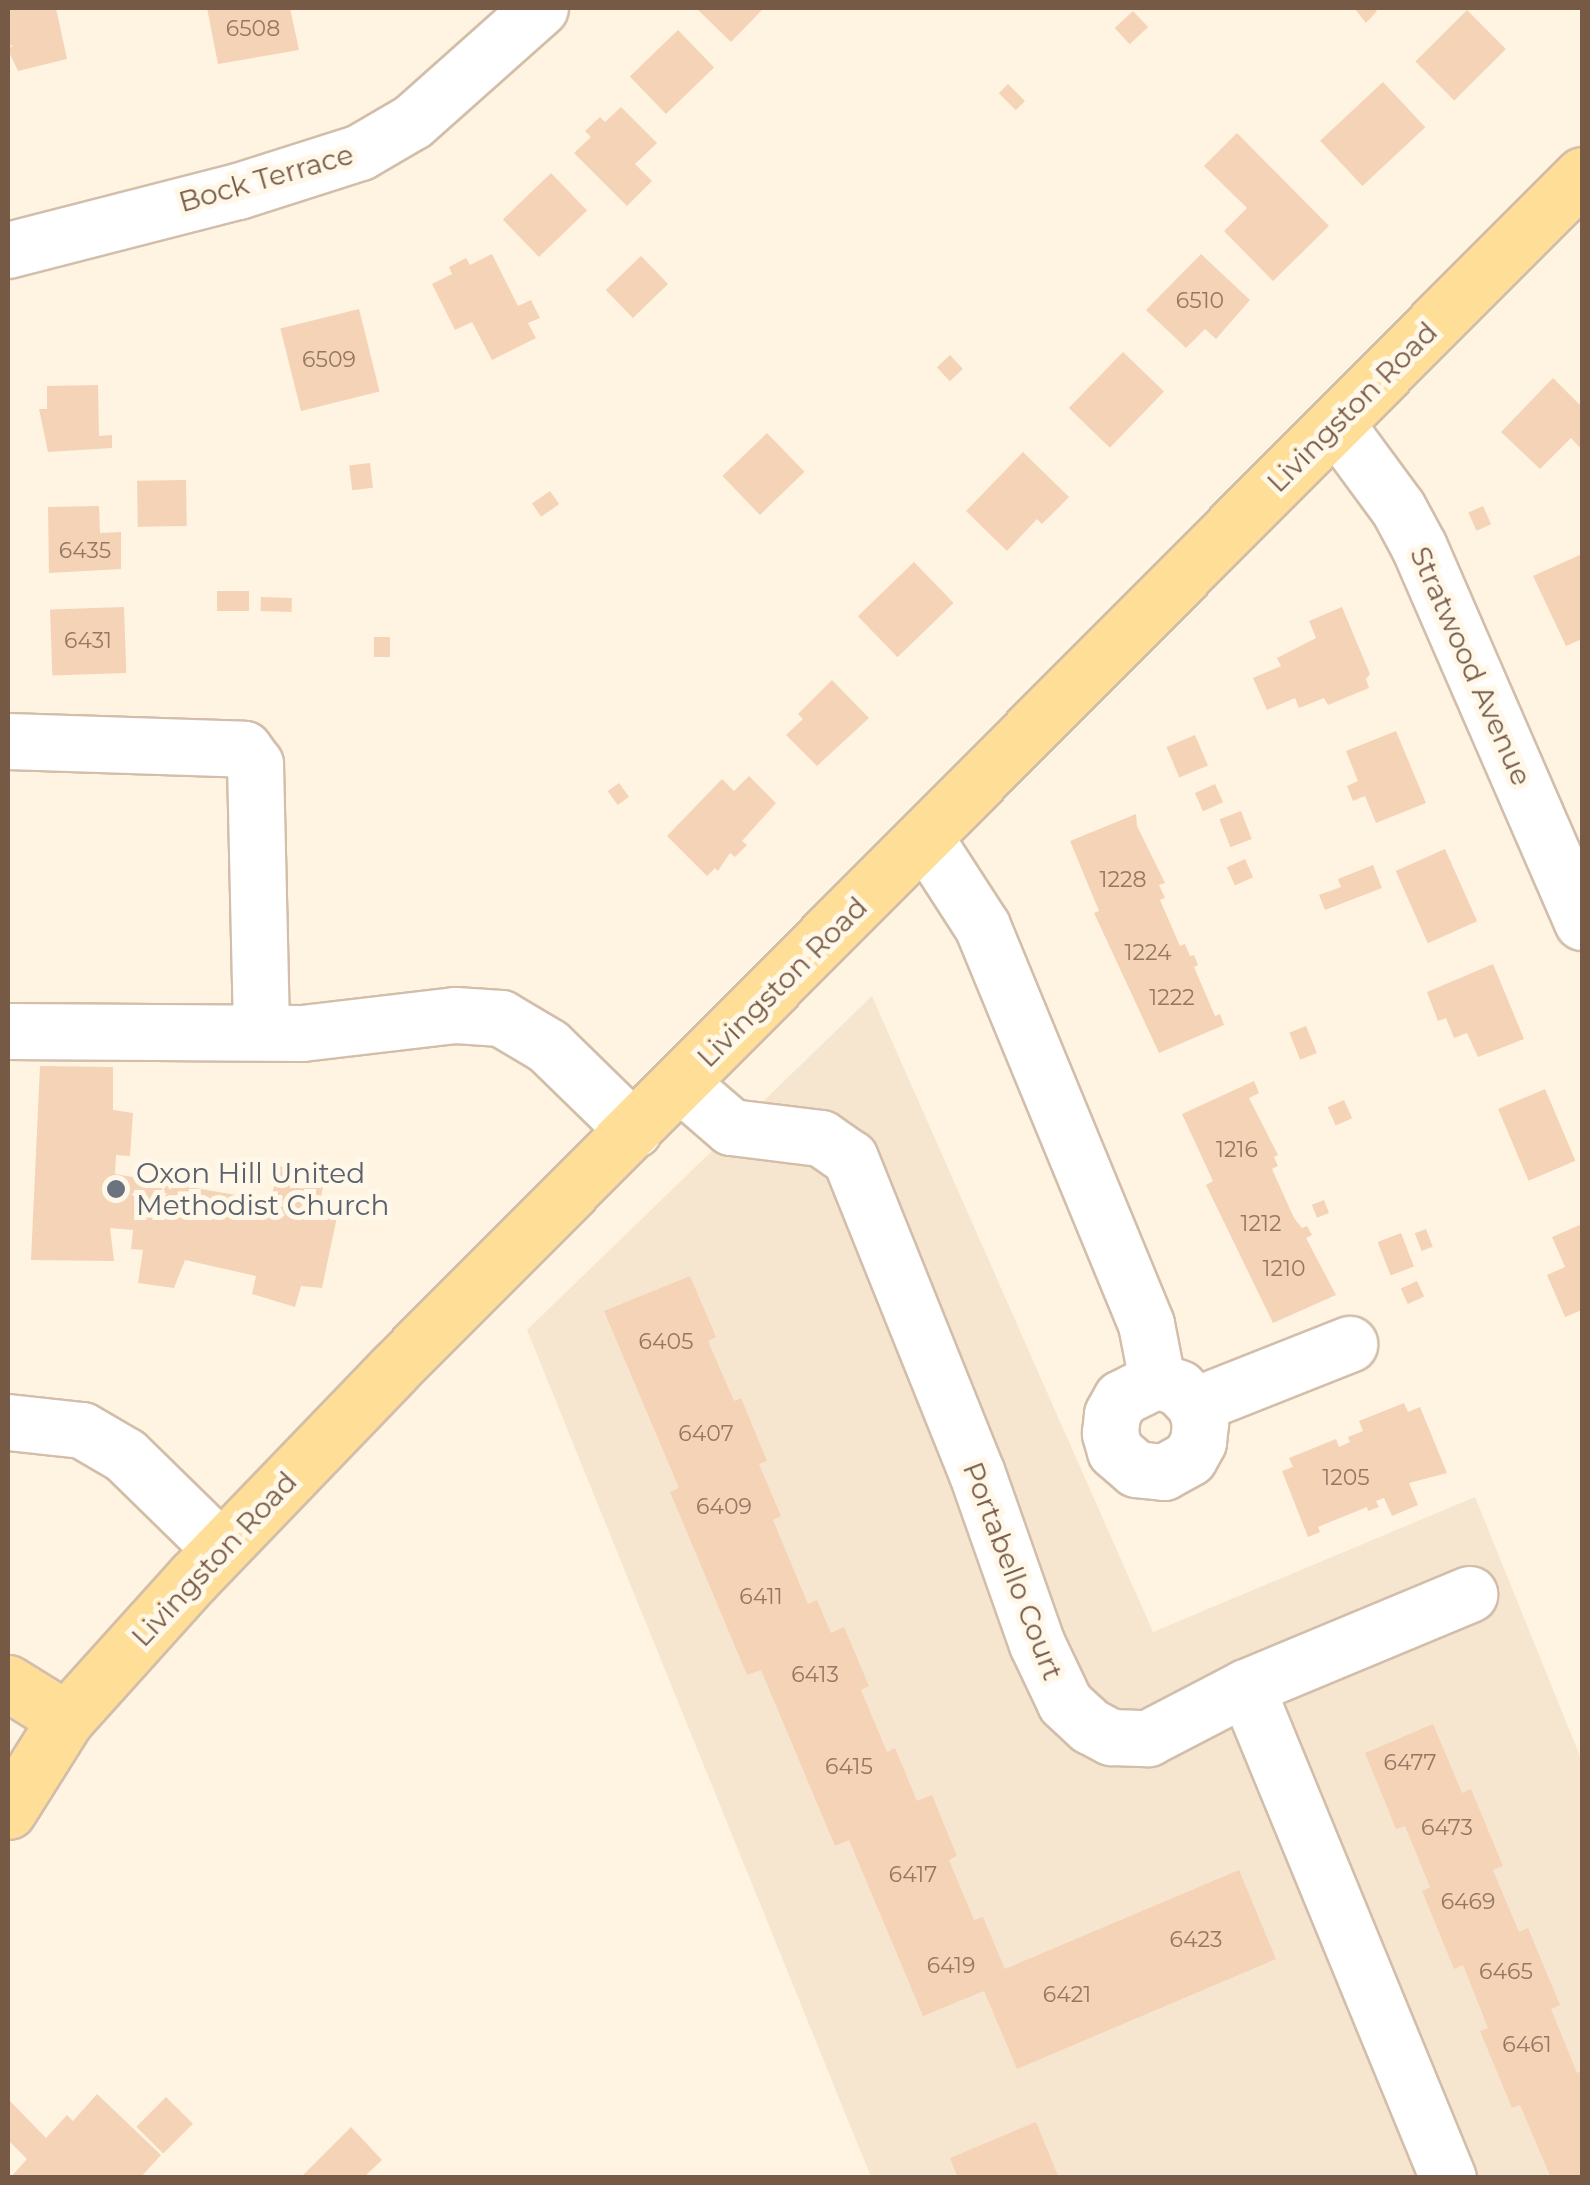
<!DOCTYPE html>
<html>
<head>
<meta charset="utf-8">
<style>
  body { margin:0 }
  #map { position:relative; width:1590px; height:2185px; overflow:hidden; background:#fef4e1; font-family:Montserrat,sans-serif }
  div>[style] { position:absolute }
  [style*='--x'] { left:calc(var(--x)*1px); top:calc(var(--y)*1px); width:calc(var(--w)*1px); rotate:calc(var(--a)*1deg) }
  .residential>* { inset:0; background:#f6e6cf }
  .building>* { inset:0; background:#f5d3b7; transform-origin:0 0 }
  .roads { filter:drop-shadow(2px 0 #d2beaa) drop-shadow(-2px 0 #d2beaa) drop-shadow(0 2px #d2beaa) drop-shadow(0 -2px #d2beaa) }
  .minor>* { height:55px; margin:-27.5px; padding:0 27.5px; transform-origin:27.5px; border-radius:27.5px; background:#fff }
  .major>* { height:55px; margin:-27.5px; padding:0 27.5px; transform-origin:27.5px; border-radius:27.5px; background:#ffde97 }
  .dots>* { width:28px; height:28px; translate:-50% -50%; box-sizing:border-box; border:5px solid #fff8e9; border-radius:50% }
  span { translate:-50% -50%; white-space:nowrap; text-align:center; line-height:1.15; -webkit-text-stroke:10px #fff8e9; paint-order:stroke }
  .number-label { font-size:22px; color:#967862 }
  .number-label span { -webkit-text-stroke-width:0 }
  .street-label { font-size:28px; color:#775a46 }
  .worship-label { font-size:28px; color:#5b616d }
  .left { translate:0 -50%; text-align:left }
  .frame { position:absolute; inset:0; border:10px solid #775a46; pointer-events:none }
</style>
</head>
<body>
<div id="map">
  <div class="residential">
    <div style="clip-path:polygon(872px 996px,1153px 1632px,1475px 1497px,1582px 1761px,1582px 2177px,871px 2177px,527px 1330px)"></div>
  </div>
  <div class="building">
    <div style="clip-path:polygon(8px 8px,56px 8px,67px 59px,18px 71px,8px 50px,13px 45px,8px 46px)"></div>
    <div style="clip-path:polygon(207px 8px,290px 8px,299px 50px,218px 64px)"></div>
    <div style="clip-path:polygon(696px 8px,764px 8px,731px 42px)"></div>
    <div style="clip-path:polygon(1354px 8px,1374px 8px,1377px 11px,1366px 23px)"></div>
    <div style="left:1467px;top:10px;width:55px;height:73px;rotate:45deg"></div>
    <div style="left:1133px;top:11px;width:22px;height:25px;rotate:47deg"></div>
    <div style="left:678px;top:30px;width:52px;height:67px;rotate:46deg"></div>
    <div style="left:1383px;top:82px;width:62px;height:86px;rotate:47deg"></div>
    <div style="left:1008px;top:84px;width:24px;height:13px;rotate:45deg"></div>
    <div style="clip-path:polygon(621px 107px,657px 143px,635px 164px,652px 181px,627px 206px,574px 153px,591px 137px,585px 131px,600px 117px,605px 122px)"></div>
    <div style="clip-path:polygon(1237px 133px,1329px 226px,1273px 281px,1224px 231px,1247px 208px,1204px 166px)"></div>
    <div style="left:551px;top:173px;width:52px;height:67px;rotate:46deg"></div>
    <div style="clip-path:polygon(492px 254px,518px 306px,531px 300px,540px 318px,528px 323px,536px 338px,492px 360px,472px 322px,455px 330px,432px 284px,452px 274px,449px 267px,466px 258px,470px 265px)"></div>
    <div style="clip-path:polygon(1201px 254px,1250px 300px,1216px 339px,1205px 329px,1186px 348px,1146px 310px)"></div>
    <div style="left:641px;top:256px;width:39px;height:49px;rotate:46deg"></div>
    <div style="left:359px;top:309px;width:85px;height:81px;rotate:76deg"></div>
    <div style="left:1123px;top:352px;width:57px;height:78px;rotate:44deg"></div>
    <div style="left:950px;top:355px;width:19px;height:18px;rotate:47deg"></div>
    <div style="clip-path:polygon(1553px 378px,1582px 407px,1582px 450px,1571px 438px,1540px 469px,1501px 432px)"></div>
    <div style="clip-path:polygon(98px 385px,99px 436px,112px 435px,112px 448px,48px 452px,39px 409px,47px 409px,47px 386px)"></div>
    <div style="left:767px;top:433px;width:54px;height:62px;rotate:46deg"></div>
    <div style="clip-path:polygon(1023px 452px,1069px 497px,1042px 524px,1037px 519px,1007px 551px,966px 511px)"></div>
    <div style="left:370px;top:463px;width:25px;height:21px;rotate:83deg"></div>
    <div style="left:186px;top:480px;width:46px;height:49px;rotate:89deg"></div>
    <div style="left:550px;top:491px;width:16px;height:22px;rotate:55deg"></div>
    <div style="clip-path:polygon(99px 506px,100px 533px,121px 532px,121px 569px,49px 573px,48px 507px)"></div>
    <div style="left:1483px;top:506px;width:20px;height:16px;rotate:66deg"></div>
    <div style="clip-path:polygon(1582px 554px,1582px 639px,1566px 646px,1533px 576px)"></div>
    <div style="left:914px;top:562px;width:57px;height:78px;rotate:46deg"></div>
    <div style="left:217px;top:591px;width:32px;height:20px"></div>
    <div style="left:261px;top:597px;width:31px;height:14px;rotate:2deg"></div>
    <div style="left:124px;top:607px;width:66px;height:74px;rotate:88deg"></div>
    <div style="clip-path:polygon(1342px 607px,1370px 674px,1366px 679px,1369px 688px,1328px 705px,1324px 698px,1299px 708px,1295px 698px,1267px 710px,1253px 678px,1281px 666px,1277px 658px,1316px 638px,1309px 621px)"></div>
    <div style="left:390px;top:637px;width:20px;height:16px;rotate:90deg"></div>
    <div style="clip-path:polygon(832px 680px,869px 718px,817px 766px,786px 735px,803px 719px,798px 714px)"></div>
    <div style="clip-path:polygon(1396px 731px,1426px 803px,1376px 823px,1365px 796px,1353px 801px,1347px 786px,1358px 781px,1346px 751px)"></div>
    <div style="left:1195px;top:735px;width:33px;height:31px;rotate:67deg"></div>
    <div style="clip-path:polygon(749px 776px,776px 803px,742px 841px,747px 845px,735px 857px,730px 853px,718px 871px,715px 868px,707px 876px,667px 836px,722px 779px,734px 791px)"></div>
    <div style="left:619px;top:783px;width:17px;height:14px;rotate:54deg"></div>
    <div style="left:1215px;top:784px;width:20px;height:22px;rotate:66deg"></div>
    <div style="left:1241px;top:811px;width:30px;height:23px;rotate:69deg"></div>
    <div style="clip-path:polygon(1136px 814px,1137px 826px,1165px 883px,1159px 885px,1165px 898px,1160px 900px,1180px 946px,1185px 944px,1190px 956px,1194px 955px,1198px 965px,1194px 967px,1215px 1016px,1220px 1014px,1224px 1025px,1159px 1053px,1094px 913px,1099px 911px,1070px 841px)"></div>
    <div style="left:1445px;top:849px;width:79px;height:54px;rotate:66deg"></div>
    <div style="left:1245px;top:859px;width:20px;height:20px;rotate:66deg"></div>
    <div style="clip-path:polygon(1373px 865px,1382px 888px,1325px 910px,1319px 895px,1341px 887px,1338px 879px)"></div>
    <div style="clip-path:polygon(1493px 964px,1524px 1039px,1478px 1057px,1467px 1033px,1454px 1038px,1446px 1018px,1438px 1021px,1427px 992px)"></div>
    <div style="left:1306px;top:1026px;width:29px;height:18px;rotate:68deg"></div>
    <div style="clip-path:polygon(40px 1066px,113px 1067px,113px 1110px,133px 1113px,130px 1156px,116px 1155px,115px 1174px,270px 1201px,280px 1166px,325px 1176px,318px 1212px,337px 1217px,322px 1288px,301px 1286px,295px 1307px,252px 1294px,256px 1276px,185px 1260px,174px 1288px,138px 1283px,143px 1250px,131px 1249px,133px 1230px,110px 1228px,114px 1261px,31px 1260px)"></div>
    <div style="clip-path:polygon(1254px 1081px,1259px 1093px,1249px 1098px,1278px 1155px,1274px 1157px,1278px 1166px,1272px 1169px,1294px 1218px,1302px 1228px,1307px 1226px,1312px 1235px,1306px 1238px,1336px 1295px,1273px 1323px,1206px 1185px,1213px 1181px,1182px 1114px)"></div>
    <div style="left:1545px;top:1089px;width:78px;height:51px;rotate:67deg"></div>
    <div style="left:1344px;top:1100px;width:20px;height:18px;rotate:66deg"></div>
    <div style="left:1324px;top:1200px;width:14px;height:13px;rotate:69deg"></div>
    <div style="clip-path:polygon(1582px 1224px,1582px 1310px,1565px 1317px,1547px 1275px,1565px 1267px,1552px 1237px)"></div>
    <div style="left:1426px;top:1229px;width:19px;height:12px;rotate:69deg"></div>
    <div style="left:1401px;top:1233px;width:36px;height:25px;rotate:69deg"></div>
    <div style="clip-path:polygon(690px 1276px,716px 1337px,708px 1341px,734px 1401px,741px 1398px,767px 1461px,759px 1464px,781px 1516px,773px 1520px,808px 1604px,817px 1600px,831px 1633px,844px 1627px,869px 1686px,861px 1690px,887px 1752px,895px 1748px,917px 1801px,932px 1795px,957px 1856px,949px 1860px,974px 1920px,983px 1917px,1005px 1969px,1239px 1870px,1276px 1959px,1017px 2069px,984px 1991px,923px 2016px,849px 1840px,835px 1846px,761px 1670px,747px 1675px,670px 1492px,679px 1488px,604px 1311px)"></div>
    <div style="left:1417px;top:1281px;width:17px;height:18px;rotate:65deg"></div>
    <div style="clip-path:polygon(1404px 1403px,1408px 1412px,1420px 1407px,1447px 1473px,1409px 1483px,1418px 1505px,1392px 1516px,1384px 1498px,1376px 1501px,1379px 1507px,1368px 1511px,1367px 1507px,1318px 1527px,1320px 1532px,1308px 1537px,1282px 1471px,1293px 1467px,1289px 1458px,1336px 1439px,1339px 1447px,1350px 1442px,1348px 1437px,1363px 1431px,1359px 1421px)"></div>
    <div style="clip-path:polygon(1433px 1724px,1462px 1793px,1471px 1789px,1503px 1866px,1493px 1870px,1519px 1932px,1528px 1928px,1560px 2005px,1551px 2009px,1577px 2073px,1582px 2071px,1582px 2178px,1551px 2178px,1520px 2105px,1512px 2108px,1480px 2031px,1488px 2028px,1463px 1965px,1454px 1969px,1422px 1891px,1430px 1887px,1405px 1826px,1396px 1829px,1365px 1753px)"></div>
    <div style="clip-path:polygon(97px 2094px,161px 2155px,140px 2178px,10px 2178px,27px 2159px,8px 2140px,8px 2099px,46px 2138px,67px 2115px,73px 2121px)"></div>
    <div style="left:166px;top:2097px;width:38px;height:42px;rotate:45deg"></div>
    <div style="clip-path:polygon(1036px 2122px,1059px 2178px,958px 2178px,950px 2158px)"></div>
    <div style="clip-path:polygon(351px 2127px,382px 2160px,363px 2178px,300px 2178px)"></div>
  </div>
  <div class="roads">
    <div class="minor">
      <div style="--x:8;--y:250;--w:237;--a:-14.4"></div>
      <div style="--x:238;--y:191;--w:128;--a:-17.7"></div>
      <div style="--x:360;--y:152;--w:61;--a:-30.3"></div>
      <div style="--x:413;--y:121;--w:170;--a:-41.7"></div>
      <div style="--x:1336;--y:424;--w:104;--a:53.6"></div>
      <div style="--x:1398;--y:508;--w:44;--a:61.7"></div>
      <div style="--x:1419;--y:547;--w:409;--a:66.5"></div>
      <div style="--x:8;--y:741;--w:236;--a:1.9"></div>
      <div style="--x:244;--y:749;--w:19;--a:54"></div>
      <div style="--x:255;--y:764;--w:268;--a:88.7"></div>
      <div style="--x:925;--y:838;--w:105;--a:57.1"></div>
      <div style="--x:982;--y:926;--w:430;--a:67.6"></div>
      <div style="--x:1146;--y:1324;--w:57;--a:78.9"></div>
      <div style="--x:1157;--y:1380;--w:23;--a:20"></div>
      <div style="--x:1179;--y:1388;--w:23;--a:47"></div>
      <div style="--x:1195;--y:1405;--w:19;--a:74"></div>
      <div style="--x:1200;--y:1423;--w:19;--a:96"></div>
      <div style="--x:1198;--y:1442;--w:18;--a:119"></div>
      <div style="--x:1189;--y:1458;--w:29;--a:151"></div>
      <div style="--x:1164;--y:1472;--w:28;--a:-174"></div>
      <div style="--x:1136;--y:1469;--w:28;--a:-139"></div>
      <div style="--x:1115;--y:1451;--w:19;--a:-106"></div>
      <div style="--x:1110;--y:1433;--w:19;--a:-84"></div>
      <div style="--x:1112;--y:1414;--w:18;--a:-61"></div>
      <div style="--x:1121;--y:1398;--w:40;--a:-26.6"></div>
      <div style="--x:8;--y:1031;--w:294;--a:0.4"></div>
      <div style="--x:302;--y:1033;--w:154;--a:-6.7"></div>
      <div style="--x:455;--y:1015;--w:46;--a:3.7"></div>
      <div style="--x:501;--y:1018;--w:55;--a:30.8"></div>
      <div style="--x:548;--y:1046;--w:120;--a:44.3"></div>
      <div style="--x:681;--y:1084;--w:66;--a:40.7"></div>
      <div style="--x:731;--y:1127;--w:91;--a:7"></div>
      <div style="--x:821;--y:1138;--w:35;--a:35"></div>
      <div style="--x:850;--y:1158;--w:337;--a:68.1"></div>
      <div style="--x:976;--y:1471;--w:183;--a:70.6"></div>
      <div style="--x:1037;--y:1644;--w:65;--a:64.6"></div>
      <div style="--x:1065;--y:1703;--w:34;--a:43"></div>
      <div style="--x:1090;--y:1726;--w:24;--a:28"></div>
      <div style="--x:1111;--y:1737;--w:37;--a:2"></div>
      <div style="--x:1148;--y:1738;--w:110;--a:-27.5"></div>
      <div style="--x:1246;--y:1687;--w:242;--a:-22.6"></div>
      <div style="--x:1195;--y:1405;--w:166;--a:-21.6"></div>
      <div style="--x:8;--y:1422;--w:74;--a:6.2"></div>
      <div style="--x:82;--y:1430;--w:50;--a:30.2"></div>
      <div style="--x:125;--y:1455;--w:134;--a:44.4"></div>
      <div style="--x:1246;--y:1687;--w:531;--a:67.64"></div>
    </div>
    <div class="major">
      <div style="--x:8;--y:1683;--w:68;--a:31.8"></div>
      <div style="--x:8;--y:1811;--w:109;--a:-57.8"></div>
      <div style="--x:66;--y:1719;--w:191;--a:-48"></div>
      <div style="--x:194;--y:1577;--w:289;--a:-46.1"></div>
      <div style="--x:394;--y:1369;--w:1684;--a:-45.14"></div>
    </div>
  </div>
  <div class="dots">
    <div style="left:116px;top:1189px;background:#6b7280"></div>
  </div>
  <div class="number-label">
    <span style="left:253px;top:29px">6508</span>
    <span style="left:1200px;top:301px">6510</span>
    <span style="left:329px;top:360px">6509</span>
    <span style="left:85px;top:551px">6435</span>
    <span style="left:88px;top:641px">6431</span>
    <span style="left:1123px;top:880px">1228</span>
    <span style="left:1148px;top:953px">1224</span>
    <span style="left:1172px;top:998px">1222</span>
    <span style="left:1237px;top:1150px">1216</span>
    <span style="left:1261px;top:1224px">1212</span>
    <span style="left:1284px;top:1269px">1210</span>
    <span style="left:666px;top:1342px">6405</span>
    <span style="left:706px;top:1434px">6407</span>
    <span style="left:1346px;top:1478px">1205</span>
    <span style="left:724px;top:1507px">6409</span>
    <span style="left:761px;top:1597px">6411</span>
    <span style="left:815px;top:1675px">6413</span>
    <span style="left:1410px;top:1763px">6477</span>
    <span style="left:849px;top:1767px">6415</span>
    <span style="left:1447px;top:1828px">6473</span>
    <span style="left:913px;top:1875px">6417</span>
    <span style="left:1468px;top:1902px">6469</span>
    <span style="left:1196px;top:1940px">6423</span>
    <span style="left:951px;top:1966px">6419</span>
    <span style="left:1506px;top:1972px">6465</span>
    <span style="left:1067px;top:1995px">6421</span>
    <span style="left:1527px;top:2045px">6461</span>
  </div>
  <div class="street-label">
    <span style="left:266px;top:178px;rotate:-16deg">Bock Terrace</span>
    <span style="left:1352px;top:407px;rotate:-45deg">Livingston Road</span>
    <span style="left:1471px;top:666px;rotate:66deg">Stratwood Avenue</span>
    <span style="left:782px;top:982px;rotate:-45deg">Livingston Road</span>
    <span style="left:214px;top:1559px;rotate:-47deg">Livingston Road</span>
    <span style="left:1013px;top:1571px;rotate:69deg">Portabello Court</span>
  </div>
  <div class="worship-label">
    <span class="left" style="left:136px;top:1189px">Oxon Hill United<br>Methodist Church</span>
  </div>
  <div class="frame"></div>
</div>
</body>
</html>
